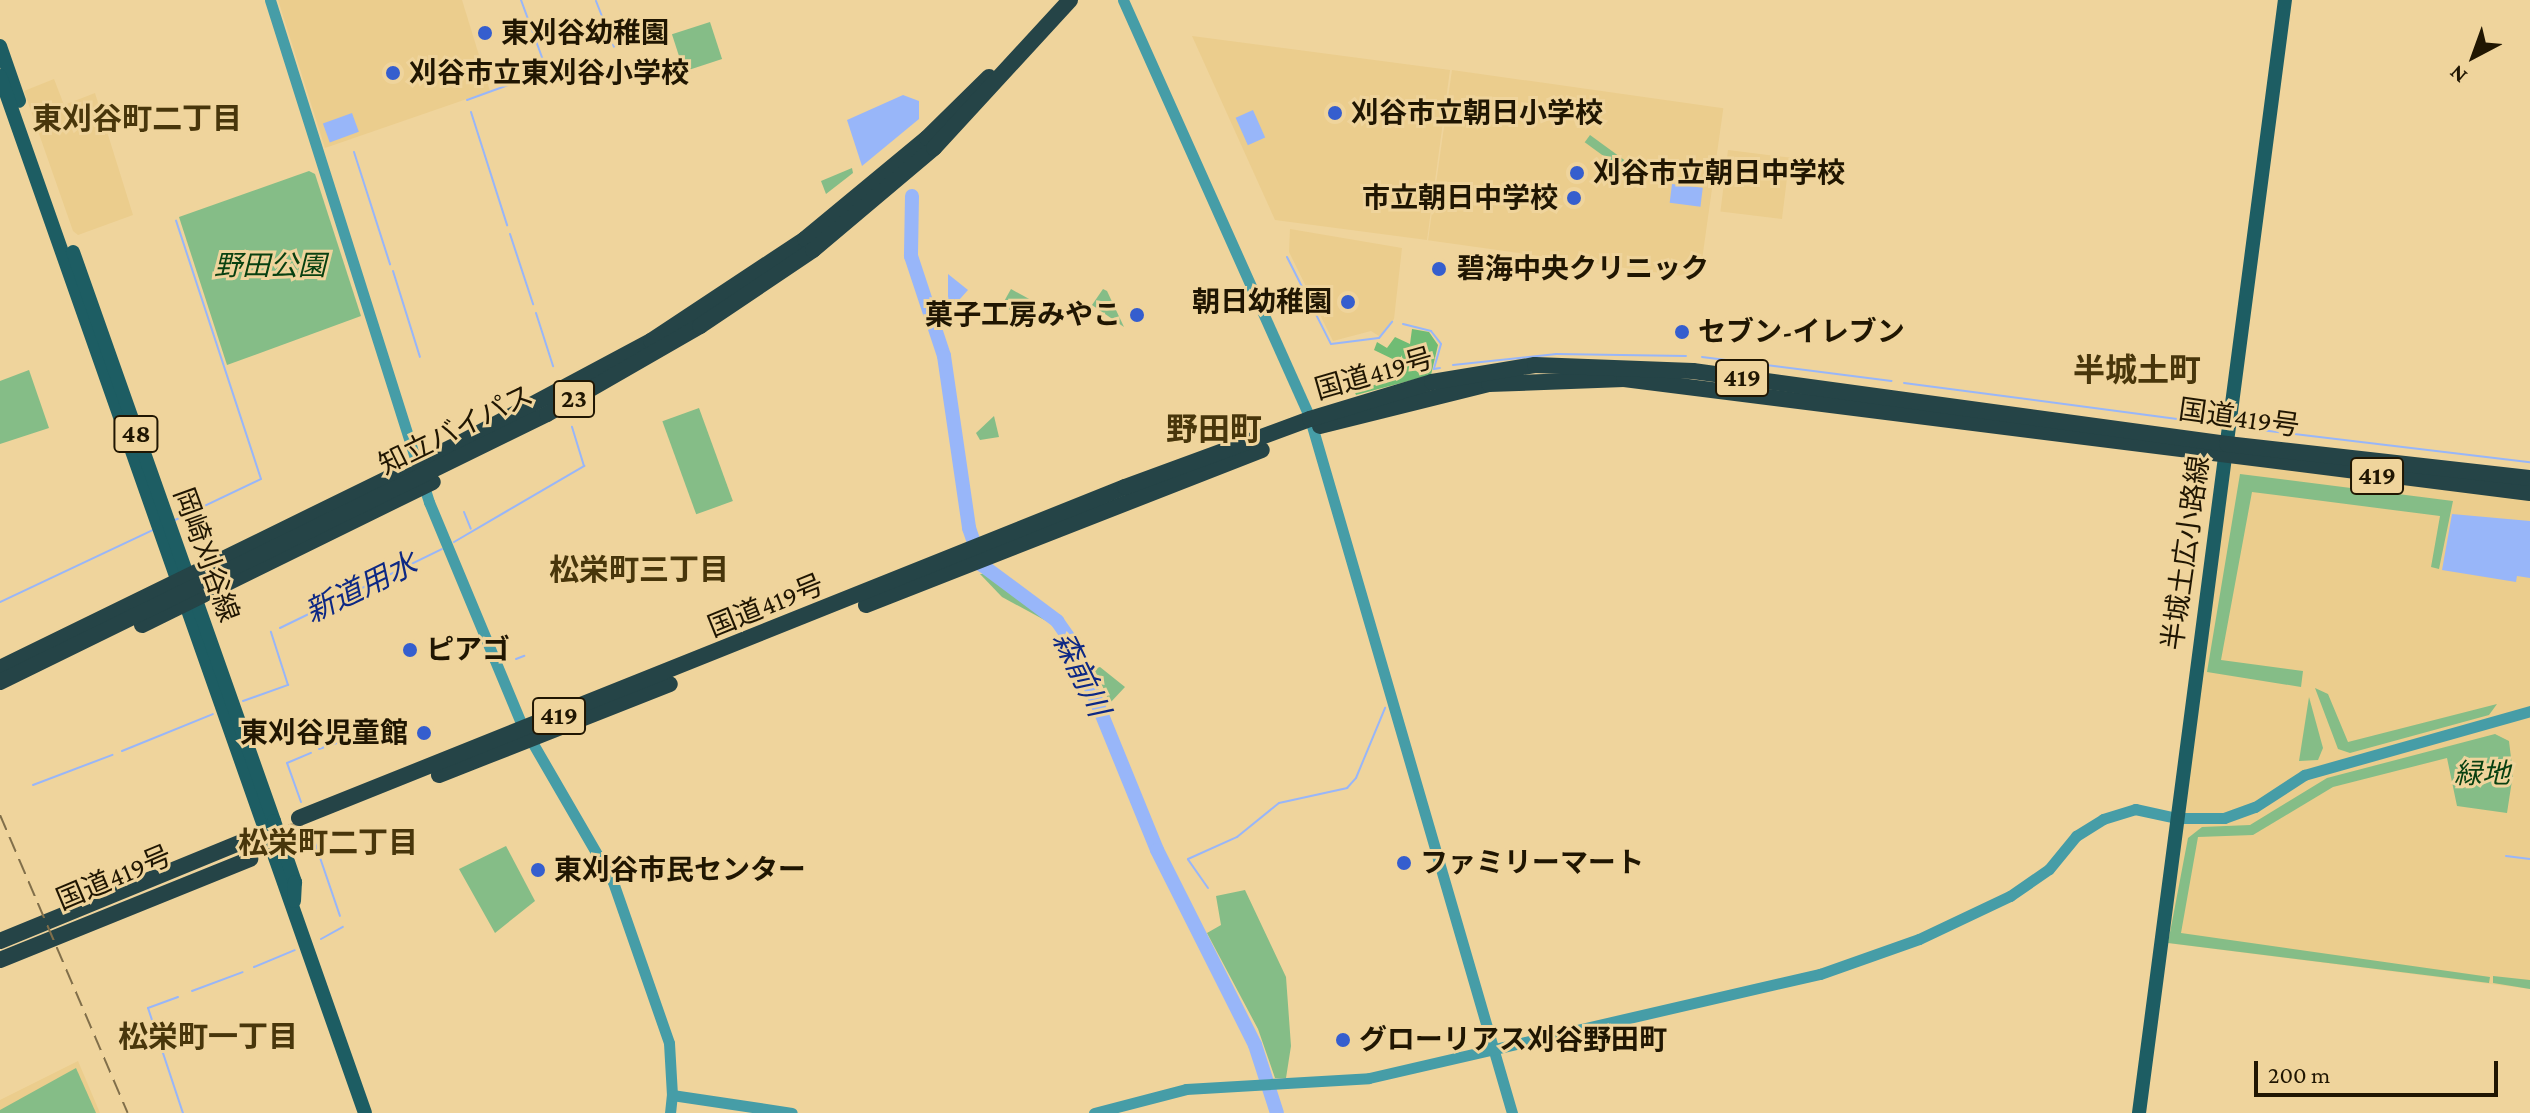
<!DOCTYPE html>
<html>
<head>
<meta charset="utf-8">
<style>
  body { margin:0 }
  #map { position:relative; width:2530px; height:1113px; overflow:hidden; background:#efd49c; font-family:"Crimson Pro","Noto Sans JP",serif }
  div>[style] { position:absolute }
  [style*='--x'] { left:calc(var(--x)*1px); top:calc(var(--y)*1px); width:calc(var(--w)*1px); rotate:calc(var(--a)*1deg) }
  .built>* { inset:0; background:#ebcd8d; transform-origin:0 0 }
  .green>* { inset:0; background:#85bd87; transform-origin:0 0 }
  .forest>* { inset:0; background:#70bc74 }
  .water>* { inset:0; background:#98b6f9; transform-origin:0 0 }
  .stream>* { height:2px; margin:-1px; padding:0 1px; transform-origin:1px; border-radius:1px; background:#98b6f9 }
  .river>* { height:14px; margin:-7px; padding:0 7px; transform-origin:7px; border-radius:7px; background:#98b6f9 }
  .highway-tunnel>* { height:16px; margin-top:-8px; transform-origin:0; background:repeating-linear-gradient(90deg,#c6ae7d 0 16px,transparent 0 24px) }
  .minor>* { height:11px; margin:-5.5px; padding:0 5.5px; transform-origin:5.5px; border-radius:5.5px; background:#469da7 }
  .major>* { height:14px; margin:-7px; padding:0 7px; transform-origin:7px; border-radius:7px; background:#1d5d63 }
  .highway>* { height:16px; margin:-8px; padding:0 8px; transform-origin:8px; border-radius:8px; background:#254447 }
  .rail>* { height:2px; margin-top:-1px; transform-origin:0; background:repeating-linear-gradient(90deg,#816f4a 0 16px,transparent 0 24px) }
  .dots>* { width:22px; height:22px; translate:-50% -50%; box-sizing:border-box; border:4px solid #efd49c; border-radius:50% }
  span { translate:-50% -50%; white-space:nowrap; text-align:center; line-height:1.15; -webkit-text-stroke:6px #efd49c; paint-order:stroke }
  .shield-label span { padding:2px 6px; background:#efd49c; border:2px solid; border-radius:6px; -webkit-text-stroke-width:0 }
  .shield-label { font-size:26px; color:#201602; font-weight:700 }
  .poi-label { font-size:28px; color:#201602; font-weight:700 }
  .left { translate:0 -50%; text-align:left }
  .right { translate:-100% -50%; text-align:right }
  .park-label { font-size:28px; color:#084011; font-style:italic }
  .street-label { font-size:28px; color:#201602 }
  .neighbourhood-label { font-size:30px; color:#48360b; font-weight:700 }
  .water-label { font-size:30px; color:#0d2884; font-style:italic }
  .quarter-label { font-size:32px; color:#48360b; font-weight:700 }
  .north { position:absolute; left:2434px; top:16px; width:80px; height:80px; -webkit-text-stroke:6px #efd49c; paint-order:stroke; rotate:221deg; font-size:22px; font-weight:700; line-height:32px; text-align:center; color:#201602 }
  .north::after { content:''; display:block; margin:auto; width:28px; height:36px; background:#201602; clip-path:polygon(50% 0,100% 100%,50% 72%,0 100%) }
  .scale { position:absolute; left:2254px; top:1061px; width:244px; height:36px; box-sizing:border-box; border:4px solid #201602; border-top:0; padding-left:10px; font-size:24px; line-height:28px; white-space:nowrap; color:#201602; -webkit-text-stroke:6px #efd49c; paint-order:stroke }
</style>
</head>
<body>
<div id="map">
  <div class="built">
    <div style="clip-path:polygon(278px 0,462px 0,490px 91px,325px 148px)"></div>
    <div style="clip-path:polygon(1192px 36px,1450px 70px,1427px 240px,1275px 220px)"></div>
    <div style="left:1452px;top:70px;width:274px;height:172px;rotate:8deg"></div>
    <div style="clip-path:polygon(54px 79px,64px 105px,95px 93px,133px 215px,78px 235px,73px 231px,24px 91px)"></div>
    <div style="left:1728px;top:150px;width:62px;height:62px;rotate:7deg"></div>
    <div style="clip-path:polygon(1290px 229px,1402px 248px,1394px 319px,1379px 336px,1371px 331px,1333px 341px,1289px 252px)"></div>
    <div style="clip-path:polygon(2229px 461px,2530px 500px,2530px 989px,2168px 943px,2174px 835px)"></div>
    <div style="clip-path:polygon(78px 1061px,100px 1113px,0 1113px,0 1100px)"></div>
  </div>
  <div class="green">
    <div style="left:710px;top:22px;width:39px;height:40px;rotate:72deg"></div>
    <div style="left:1590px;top:135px;width:47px;height:9px;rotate:36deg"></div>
    <div style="clip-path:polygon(852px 168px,853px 173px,826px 194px,821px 181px)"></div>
    <div style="clip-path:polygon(309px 171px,315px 174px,361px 316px,227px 365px,179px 217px)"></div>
    <div style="left:1011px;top:289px;width:26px;height:19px;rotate:29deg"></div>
    <div style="clip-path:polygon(1103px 289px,1107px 291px,1124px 327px,1092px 305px)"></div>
    <div style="clip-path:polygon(29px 370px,49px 428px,0 444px,0 381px)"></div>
    <div style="left:699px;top:408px;width:99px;height:39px;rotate:70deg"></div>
    <div style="clip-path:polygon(994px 416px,999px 437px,980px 440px,976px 433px)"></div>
    <div style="clip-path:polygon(2240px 474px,2453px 501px,2439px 569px,2431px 567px,2440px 516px,2252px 492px,2221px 660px,2303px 671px,2301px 687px,2207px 672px)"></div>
    <div style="clip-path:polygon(980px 574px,989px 574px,1050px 618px,1050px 623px,1002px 597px)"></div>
    <div style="clip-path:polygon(1100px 667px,1125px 687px,1110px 703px,1094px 669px)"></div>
    <div style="clip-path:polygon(2315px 688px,2328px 694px,2348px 742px,2497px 704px,2489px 715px,2350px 753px,2338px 749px)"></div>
    <div style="clip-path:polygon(2309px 697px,2323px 748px,2318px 760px,2299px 761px)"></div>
    <div style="clip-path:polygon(2495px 734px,2509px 741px,2513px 774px,2507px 813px,2457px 806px,2447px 758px,2333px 787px,2253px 835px,2198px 837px,2181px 933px,2490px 977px,2489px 983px,2168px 943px,2188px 838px,2202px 827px,2250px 825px,2327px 778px)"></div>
    <div style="clip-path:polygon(506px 846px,535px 901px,495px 933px,459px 869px)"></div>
    <div style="clip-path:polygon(1245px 890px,1286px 977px,1291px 1046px,1286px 1078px,1275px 1078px,1258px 1029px,1207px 933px,1221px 925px,1216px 896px)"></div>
    <div style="clip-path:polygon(2493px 976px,2530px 980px,2530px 989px,2493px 983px)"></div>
    <div style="clip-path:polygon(76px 1068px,96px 1113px,0 1113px,0 1110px)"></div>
  </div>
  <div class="forest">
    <div style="clip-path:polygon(1412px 329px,1429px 332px,1438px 345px,1431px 375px,1356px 395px,1354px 390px,1378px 384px,1385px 372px,1394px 376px,1405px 365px,1374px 350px,1377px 342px,1387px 348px,1395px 337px,1410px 344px)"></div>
  </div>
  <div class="water">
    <div style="clip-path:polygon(903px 95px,919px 101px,919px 119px,862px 166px,847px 120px)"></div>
    <div style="left:1253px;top:110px;width:30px;height:19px;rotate:66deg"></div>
    <div style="left:352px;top:113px;width:20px;height:31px;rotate:70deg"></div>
    <div style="left:1672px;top:184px;width:31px;height:19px;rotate:7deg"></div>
    <div style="clip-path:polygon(948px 274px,968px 290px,951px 309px,948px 307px)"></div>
    <div style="clip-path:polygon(2452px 514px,2530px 521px,2530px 578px,2517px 576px,2516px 582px,2442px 570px)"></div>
  </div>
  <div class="stream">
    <div style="--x:596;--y:1;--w:49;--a:68.6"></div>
    <div style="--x:467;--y:100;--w:85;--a:-19.9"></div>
    <div style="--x:547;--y:71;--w:76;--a:-110.1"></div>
    <div style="--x:471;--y:112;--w:119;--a:72.3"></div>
    <div style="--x:354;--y:152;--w:118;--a:72.2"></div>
    <div style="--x:510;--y:234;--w:74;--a:71.8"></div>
    <div style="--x:1287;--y:257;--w:97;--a:63.2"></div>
    <div style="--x:1331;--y:344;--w:48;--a:-7.1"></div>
    <div style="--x:1379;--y:338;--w:21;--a:-51"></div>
    <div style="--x:393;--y:271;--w:90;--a:72.6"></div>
    <div style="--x:536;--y:313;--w:56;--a:72.2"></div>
    <div style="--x:1403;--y:324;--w:29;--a:14"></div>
    <div style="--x:1431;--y:331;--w:16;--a:52"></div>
    <div style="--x:1441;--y:344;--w:26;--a:106"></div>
    <div style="--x:1434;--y:369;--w:6;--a:-9"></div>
    <div style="--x:1702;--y:357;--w:191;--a:7.2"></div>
    <div style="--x:1453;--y:365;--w:104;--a:-6.1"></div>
    <div style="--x:1556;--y:354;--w:130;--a:0.9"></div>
    <div style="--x:1904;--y:383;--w:323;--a:7.5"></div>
    <div style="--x:2235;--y:427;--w:297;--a:6.8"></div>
    <div style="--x:464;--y:512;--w:18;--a:68"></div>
    <div style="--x:175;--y:520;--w:95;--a:-25.5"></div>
    <div style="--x:261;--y:479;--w:272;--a:-108.2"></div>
    <div style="--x:454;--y:542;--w:151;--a:-30.3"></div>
    <div style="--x:584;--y:466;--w:41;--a:-107.1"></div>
    <div style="--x:0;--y:602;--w:171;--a:-25.2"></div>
    <div style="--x:280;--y:628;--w:180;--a:-26"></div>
    <div style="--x:516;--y:659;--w:9;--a:-21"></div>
    <div style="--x:243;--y:701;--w:48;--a:-19.6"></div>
    <div style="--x:288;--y:685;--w:56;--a:-107.8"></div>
    <div style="--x:319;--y:749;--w:91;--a:-18.6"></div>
    <div style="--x:122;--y:751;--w:98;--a:-22.1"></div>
    <div style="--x:33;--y:785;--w:85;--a:-20.8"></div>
    <div style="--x:301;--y:802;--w:41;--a:-109.7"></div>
    <div style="--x:287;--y:763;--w:26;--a:-23"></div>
    <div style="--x:315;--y:843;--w:77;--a:71.1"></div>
    <div style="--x:2506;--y:856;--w:24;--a:7"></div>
    <div style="--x:1208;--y:888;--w:35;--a:-125"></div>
    <div style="--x:1188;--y:859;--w:54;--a:-24.2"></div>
    <div style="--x:1237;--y:837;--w:54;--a:-39"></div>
    <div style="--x:1279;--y:803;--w:70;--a:-12.4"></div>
    <div style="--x:1347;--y:788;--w:13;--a:-48"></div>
    <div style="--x:1356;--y:778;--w:76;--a:-67.5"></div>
    <div style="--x:321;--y:939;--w:25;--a:-29"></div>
    <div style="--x:254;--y:967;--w:44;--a:-22.5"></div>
    <div style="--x:192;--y:991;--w:54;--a:-20.4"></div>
    <div style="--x:178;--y:997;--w:32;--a:160"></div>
    <div style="--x:148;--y:1008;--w:111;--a:71.6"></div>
  </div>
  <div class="river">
    <div style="--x:912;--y:196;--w:60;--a:91"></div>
    <div style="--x:911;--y:256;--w:105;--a:71.7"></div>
    <div style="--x:944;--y:356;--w:174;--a:81.7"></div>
    <div style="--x:969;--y:528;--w:39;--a:71"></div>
    <div style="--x:982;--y:565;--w:94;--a:36.7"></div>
    <div style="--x:1057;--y:621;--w:28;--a:55"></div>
    <div style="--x:1073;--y:644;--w:222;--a:67.8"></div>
    <div style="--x:1157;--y:850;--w:218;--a:63.3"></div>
    <div style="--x:1255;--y:1045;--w:71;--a:72.1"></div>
  </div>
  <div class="highway-tunnel">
    <div style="--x:247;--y:850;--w:61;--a:-22.3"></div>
  </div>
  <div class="minor">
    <div style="--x:270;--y:0;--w:527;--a:72.43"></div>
    <div style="--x:429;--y:502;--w:239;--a:67.4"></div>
    <div style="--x:521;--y:723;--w:184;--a:59.9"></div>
    <div style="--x:613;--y:882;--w:170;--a:70.8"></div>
    <div style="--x:669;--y:1043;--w:52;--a:86.7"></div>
    <div style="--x:1123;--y:0;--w:459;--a:65.9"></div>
    <div style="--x:1310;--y:419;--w:723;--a:73.77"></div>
    <div style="--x:670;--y:1113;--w:18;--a:-84"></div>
    <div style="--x:672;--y:1095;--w:121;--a:8.5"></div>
    <div style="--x:1094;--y:1113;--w:95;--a:-14.6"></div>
    <div style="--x:1186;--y:1089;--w:183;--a:-3.4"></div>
    <div style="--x:1369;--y:1078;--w:463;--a:-13"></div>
    <div style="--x:1820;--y:974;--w:105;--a:-19.5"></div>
    <div style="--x:1919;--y:939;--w:101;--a:-25.3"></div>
    <div style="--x:2010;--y:896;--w:47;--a:-34.7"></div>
    <div style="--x:2049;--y:869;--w:43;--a:-50.7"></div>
    <div style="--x:2076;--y:836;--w:32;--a:-32"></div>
    <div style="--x:2103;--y:819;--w:34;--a:-17"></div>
    <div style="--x:2135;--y:809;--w:43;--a:12.1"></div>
    <div style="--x:2177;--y:818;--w:47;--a:0"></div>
    <div style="--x:2224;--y:818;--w:33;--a:-20"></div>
    <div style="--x:2255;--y:807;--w:59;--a:-33.1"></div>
    <div style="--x:2304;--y:775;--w:235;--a:-15.8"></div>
  </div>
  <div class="major">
    <div style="--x:0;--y:46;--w:58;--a:70.9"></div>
    <div style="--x:0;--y:76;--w:1099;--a:70.61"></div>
    <div style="--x:73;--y:252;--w:603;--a:70.54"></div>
    <div style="--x:274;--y:821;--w:65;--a:71"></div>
    <div style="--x:295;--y:882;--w:19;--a:93"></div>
    <div style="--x:2139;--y:1113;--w:1123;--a:-82.53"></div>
  </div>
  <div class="highway">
    <div style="--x:1320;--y:426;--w:174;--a:-14"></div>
    <div style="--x:1489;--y:384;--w:135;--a:-2.1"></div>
    <div style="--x:1624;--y:379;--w:913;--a:7.17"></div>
    <div style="--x:866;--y:605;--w:425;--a:-21.4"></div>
    <div style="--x:142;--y:625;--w:324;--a:-26.2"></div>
    <div style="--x:0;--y:668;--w:510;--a:-26.06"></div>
    <div style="--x:458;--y:444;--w:219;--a:-28.1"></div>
    <div style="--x:651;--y:341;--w:185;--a:-33.5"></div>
    <div style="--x:805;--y:239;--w:158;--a:-39.6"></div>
    <div style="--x:927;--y:138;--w:87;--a:-44.5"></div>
    <div style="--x:0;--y:682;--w:609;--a:-26.1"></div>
    <div style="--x:547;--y:414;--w:177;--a:-29.9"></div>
    <div style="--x:700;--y:326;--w:136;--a:-33.9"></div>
    <div style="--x:813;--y:250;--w:158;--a:-40.1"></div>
    <div style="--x:934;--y:148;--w:201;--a:-47.4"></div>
    <div style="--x:439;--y:775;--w:248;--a:-21.5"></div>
    <div style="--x:299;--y:818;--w:890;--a:-21.84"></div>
    <div style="--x:1125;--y:487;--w:197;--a:-20.2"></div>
    <div style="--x:1310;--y:419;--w:127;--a:-16.9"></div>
    <div style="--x:1432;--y:382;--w:104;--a:-9.4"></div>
    <div style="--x:1535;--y:365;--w:158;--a:2.2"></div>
    <div style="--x:1693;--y:371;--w:539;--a:7.78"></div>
    <div style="--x:2227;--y:444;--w:305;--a:6.4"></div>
    <div style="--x:0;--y:941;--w:264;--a:-22.3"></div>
    <div style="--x:0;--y:960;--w:270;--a:-22"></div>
  </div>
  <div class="rail">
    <div style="--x:0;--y:815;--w:324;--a:66.8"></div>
  </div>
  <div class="dots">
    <div style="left:485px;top:33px;background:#355ece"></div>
    <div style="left:393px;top:73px;background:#355ece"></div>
    <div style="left:1335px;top:113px;background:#355ece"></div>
    <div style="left:1577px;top:173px;background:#355ece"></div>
    <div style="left:1574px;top:198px;background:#355ece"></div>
    <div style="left:1439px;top:269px;background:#355ece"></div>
    <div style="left:1348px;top:302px;background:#355ece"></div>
    <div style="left:1137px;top:315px;background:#355ece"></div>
    <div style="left:1682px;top:332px;background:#355ece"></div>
    <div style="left:410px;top:650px;background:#355ece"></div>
    <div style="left:424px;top:733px;background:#355ece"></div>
    <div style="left:1404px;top:863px;background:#355ece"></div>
    <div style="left:538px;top:870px;background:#355ece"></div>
    <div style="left:1343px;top:1040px;background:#355ece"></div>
  </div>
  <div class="shield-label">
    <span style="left:1742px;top:378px">419</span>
    <span style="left:574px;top:399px">23</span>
    <span style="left:136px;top:434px">48</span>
    <span style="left:2377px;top:476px">419</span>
    <span style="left:559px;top:716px">419</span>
  </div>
  <div class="poi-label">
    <span class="left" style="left:501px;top:33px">東刈谷幼稚園</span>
    <span class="left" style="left:409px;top:73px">刈谷市立東刈谷小学校</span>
    <span class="left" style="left:1351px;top:113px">刈谷市立朝日小学校</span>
    <span class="left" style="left:1593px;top:173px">刈谷市立朝日中学校</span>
    <span class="right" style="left:1558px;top:198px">市立朝日中学校</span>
    <span class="left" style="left:1457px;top:269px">碧海中央クリニック</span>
    <span class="right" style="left:1332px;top:302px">朝日幼稚園</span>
    <span class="right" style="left:1121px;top:315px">菓子工房みやこ</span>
    <span class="left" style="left:1698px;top:332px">セブン-イレブン</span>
    <span class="left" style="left:426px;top:650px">ピアゴ</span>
    <span class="right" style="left:408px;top:733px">東刈谷児童館</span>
    <span class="left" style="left:1420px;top:863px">ファミリーマート</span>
    <span class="left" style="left:554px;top:870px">東刈谷市民センター</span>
    <span class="left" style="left:1359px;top:1040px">グローリアス刈谷野田町</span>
  </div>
  <div class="park-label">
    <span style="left:270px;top:266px">野田公園</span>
    <span style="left:2482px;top:774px">緑地</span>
  </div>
  <div class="street-label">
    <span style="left:1374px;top:374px;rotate:-16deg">国道419号</span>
    <span style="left:2239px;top:418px;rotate:8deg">国道419号</span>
    <span style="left:456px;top:430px;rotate:-26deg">知立バイパス</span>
    <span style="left:2186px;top:553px;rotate:-82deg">半城土広小路線</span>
    <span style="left:206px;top:555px;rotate:70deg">岡崎刈谷線</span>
    <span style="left:766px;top:606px;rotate:-22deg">国道419号</span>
    <span style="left:114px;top:878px;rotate:-23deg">国道419号</span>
  </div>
  <div class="neighbourhood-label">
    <span style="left:137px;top:119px">東刈谷町二丁目</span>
    <span style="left:639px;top:570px">松栄町三丁目</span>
    <span style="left:328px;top:843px">松栄町二丁目</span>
    <span style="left:208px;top:1037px">松栄町一丁目</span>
  </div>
  <div class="water-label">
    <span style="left:361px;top:588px;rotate:-26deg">新道用水</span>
    <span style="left:1081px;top:674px;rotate:64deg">森前川</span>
  </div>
  <div class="quarter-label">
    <span style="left:2137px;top:370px">半城土町</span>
    <span style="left:1214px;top:429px">野田町</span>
  </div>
  <div class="north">N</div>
  <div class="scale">200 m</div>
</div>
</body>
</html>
